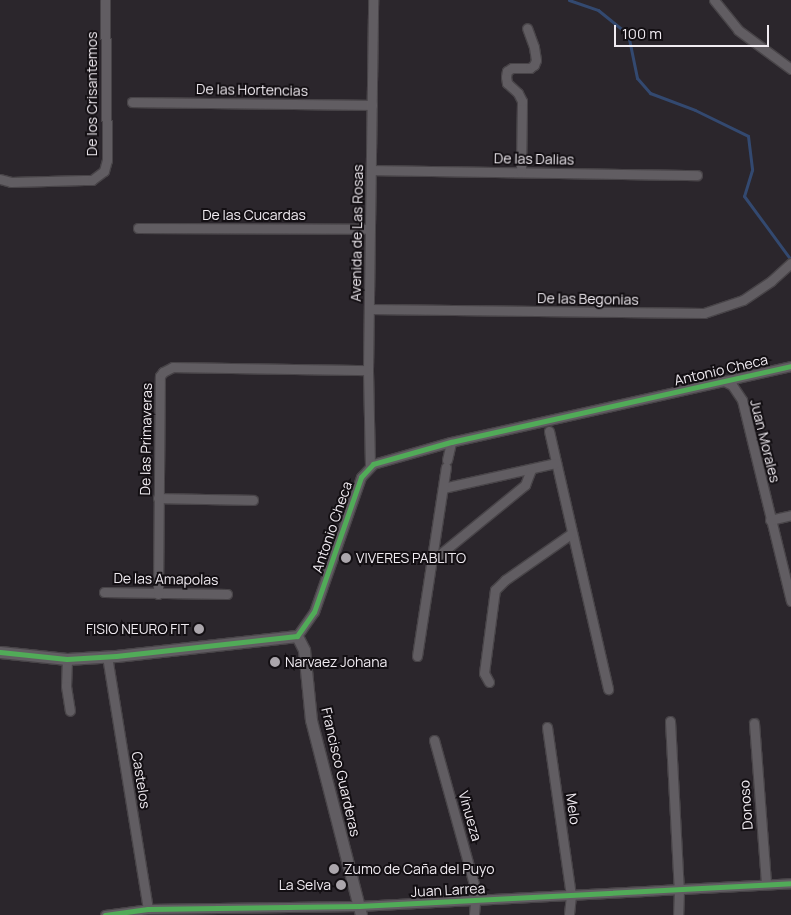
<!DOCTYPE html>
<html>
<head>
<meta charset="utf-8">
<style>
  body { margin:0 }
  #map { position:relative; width:791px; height:915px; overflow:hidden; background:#2b262c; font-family:Manrope,sans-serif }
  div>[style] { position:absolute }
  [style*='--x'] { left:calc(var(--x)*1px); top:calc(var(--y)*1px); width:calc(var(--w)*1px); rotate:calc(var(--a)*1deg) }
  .stream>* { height:3px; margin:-1.5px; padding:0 1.5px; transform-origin:1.5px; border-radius:1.5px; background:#334970 }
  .roads { filter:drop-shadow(1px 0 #484448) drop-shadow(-1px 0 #484448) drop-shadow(0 1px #484448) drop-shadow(0 -1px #484448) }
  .minor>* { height:9px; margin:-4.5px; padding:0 4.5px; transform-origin:4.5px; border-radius:4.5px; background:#615d62 }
  .tertiary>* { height:11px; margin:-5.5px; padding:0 5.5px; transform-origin:5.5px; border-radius:5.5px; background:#615d62 }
  .cycleway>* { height:5px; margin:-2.5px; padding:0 2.5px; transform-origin:2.5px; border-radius:2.5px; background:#51ab58 }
  .dots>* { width:14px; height:14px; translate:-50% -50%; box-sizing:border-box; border:2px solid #130f13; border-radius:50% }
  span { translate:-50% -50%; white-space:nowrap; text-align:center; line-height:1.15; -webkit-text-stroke:4px #130f13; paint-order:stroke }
  .street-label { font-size:14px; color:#f0ebf1 }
  .poi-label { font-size:14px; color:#f0ebf1 }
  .left { translate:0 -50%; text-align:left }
  .right { translate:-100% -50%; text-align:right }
  .scale { position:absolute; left:614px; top:25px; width:155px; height:22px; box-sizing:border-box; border:2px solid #f0ebf1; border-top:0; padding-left:6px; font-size:15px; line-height:18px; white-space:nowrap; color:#f0ebf1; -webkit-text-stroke:4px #130f13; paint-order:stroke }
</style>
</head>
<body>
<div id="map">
  <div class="stream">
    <div style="--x:569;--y:0;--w:31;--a:19"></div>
    <div style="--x:598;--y:10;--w:38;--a:39"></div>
    <div style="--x:628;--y:34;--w:45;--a:78.4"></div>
    <div style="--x:637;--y:78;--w:20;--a:49"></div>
    <div style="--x:650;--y:93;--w:48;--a:20.7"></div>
    <div style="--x:695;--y:110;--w:59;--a:26.1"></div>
    <div style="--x:748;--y:136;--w:34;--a:83"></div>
    <div style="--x:752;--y:170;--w:27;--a:107"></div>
    <div style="--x:744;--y:196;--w:79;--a:53.7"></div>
  </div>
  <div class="roads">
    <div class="minor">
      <div style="--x:714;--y:0;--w:38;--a:51"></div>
      <div style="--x:738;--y:30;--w:66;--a:36.3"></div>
      <div style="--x:132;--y:102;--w:240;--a:0.7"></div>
      <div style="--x:372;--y:170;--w:325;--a:0.9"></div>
      <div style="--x:521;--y:172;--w:71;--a:-89.2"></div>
      <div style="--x:522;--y:101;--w:9;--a:-117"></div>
      <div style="--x:518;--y:93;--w:15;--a:-138"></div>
      <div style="--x:507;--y:83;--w:6;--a:-99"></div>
      <div style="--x:506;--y:77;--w:6;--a:-81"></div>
      <div style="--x:507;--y:71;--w:6;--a:-31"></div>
      <div style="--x:512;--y:68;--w:18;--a:0"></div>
      <div style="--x:530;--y:68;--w:5;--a:-37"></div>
      <div style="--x:534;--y:65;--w:5;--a:-68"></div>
      <div style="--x:536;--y:60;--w:13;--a:-99"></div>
      <div style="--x:534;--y:47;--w:20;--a:-110"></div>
      <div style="--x:0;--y:179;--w:11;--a:15"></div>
      <div style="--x:11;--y:182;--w:73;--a:-1.6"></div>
      <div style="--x:84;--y:180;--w:8;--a:0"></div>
      <div style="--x:92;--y:180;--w:15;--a:-37"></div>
      <div style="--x:104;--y:171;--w:11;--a:-75"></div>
      <div style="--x:107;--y:160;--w:160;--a:-90.7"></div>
      <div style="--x:138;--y:228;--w:232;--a:0.2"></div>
      <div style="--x:370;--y:309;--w:334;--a:0.7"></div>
      <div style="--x:704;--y:313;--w:41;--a:-18.4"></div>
      <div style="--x:743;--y:300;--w:34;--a:-34"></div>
      <div style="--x:771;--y:281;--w:27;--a:-42"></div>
      <div style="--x:724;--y:381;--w:9;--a:27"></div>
      <div style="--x:732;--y:385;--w:18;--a:56"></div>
      <div style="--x:742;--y:400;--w:207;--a:76.3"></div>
      <div style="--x:549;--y:431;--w:265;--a:77.1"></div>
      <div style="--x:447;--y:460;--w:18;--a:-77"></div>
      <div style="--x:370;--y:466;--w:96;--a:-91.2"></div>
      <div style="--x:368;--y:370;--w:370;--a:-89.2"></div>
      <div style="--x:443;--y:488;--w:116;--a:-12.5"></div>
      <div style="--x:158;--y:498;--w:95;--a:1.2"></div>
      <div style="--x:770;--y:520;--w:22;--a:-13"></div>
      <div style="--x:433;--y:560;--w:119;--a:-39.2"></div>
      <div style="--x:525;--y:485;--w:17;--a:-69"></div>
      <div style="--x:104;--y:592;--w:123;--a:0.9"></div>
      <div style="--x:158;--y:594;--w:218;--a:-89.5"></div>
      <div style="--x:160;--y:376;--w:5;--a:-53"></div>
      <div style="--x:163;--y:372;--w:11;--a:-27"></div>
      <div style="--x:173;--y:367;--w:195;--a:0.9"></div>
      <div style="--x:297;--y:636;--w:29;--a:-55"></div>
      <div style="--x:314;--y:612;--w:143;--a:-70.8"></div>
      <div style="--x:361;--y:477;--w:18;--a:-47"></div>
      <div style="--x:373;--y:464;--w:81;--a:-15.8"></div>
      <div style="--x:451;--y:442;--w:348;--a:-12.6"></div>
      <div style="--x:107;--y:656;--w:256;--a:80.8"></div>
      <div style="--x:417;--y:656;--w:191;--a:-81.3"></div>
      <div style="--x:67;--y:659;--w:27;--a:92"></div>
      <div style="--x:66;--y:686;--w:25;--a:81"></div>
      <div style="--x:489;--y:682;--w:10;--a:-119"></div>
      <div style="--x:484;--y:673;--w:84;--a:-82.5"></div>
      <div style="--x:495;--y:590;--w:14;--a:-45"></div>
      <div style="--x:505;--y:580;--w:82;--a:-35"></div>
      <div style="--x:670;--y:721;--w:169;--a:87"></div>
      <div style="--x:679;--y:890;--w:25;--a:92"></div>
      <div style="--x:754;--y:723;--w:161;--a:85.7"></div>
      <div style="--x:547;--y:727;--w:170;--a:81.9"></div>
      <div style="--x:571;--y:895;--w:20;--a:96"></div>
      <div style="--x:434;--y:740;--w:157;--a:74.5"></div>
      <div style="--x:476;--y:891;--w:24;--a:95"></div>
      <div style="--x:105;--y:915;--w:43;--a:-7.9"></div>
      <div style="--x:148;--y:909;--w:211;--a:-0.8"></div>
      <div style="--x:359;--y:906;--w:433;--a:-3"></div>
    </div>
    <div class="tertiary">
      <div style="--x:0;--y:652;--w:67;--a:6"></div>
      <div style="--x:67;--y:659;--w:49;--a:-3.5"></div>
      <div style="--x:116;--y:656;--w:182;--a:-6.3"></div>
      <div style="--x:297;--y:636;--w:16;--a:63"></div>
      <div style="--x:304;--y:650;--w:70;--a:84.3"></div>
      <div style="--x:311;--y:720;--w:201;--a:75.6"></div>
    </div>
  </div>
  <div class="cycleway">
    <div style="--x:0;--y:652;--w:67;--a:6"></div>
    <div style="--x:67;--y:659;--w:49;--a:-3.5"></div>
    <div style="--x:116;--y:656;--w:182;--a:-6.3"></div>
    <div style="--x:297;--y:636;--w:29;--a:-55"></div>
    <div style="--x:314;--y:612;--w:143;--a:-70.8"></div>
    <div style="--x:361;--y:477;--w:18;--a:-47"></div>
    <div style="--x:373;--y:464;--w:81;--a:-15.8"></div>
    <div style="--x:451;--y:442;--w:348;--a:-12.6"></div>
    <div style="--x:105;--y:915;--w:43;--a:-7.9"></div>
    <div style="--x:148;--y:909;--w:211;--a:-0.8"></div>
    <div style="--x:359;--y:906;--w:433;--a:-3"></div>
  </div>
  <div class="dots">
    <div style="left:346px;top:558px;background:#aba6ac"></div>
    <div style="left:199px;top:629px;background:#aba6ac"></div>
    <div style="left:275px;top:662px;background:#aba6ac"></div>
    <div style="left:334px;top:869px;background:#aba6ac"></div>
    <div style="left:341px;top:885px;background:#aba6ac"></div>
  </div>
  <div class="street-label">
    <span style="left:252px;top:90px;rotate:1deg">De las Hortencias</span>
    <span style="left:92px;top:94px;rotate:-90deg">De los Crisantemos</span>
    <span style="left:534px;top:159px;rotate:1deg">De las Dalias</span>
    <span style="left:254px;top:215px">De las Cucardas</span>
    <span style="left:357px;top:233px;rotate:-89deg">Avenida de Las Rosas</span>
    <span style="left:588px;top:299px;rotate:1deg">De las Begonias</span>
    <span style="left:721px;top:370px;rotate:-13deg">Antonio Checa</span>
    <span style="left:146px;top:439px;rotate:-89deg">De las Primaveras</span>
    <span style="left:765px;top:441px;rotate:76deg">Juan Morales</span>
    <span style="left:332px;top:527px;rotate:-71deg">Antonio Checa</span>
    <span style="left:166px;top:579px;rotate:1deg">De las Amapolas</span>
    <span style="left:341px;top:772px;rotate:77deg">Francisco Guarderas</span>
    <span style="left:141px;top:780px;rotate:81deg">Castelos</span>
    <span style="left:746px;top:805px;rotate:-94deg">Donoso</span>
    <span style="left:573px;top:809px;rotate:82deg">Melo</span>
    <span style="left:470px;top:816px;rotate:74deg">Vinueza</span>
    <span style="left:448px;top:890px;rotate:-3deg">Juan Larrea</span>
  </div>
  <div class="poi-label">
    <span class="left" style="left:356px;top:558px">VIVERES PABLITO</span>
    <span class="right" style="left:189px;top:629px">FISIO NEURO FIT</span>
    <span class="left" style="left:285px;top:662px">Narvaez Johana</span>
    <span class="left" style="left:344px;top:869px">Zumo de Caña del Puyo</span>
    <span class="right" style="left:331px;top:885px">La Selva</span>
  </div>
  <div class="scale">100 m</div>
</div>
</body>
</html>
